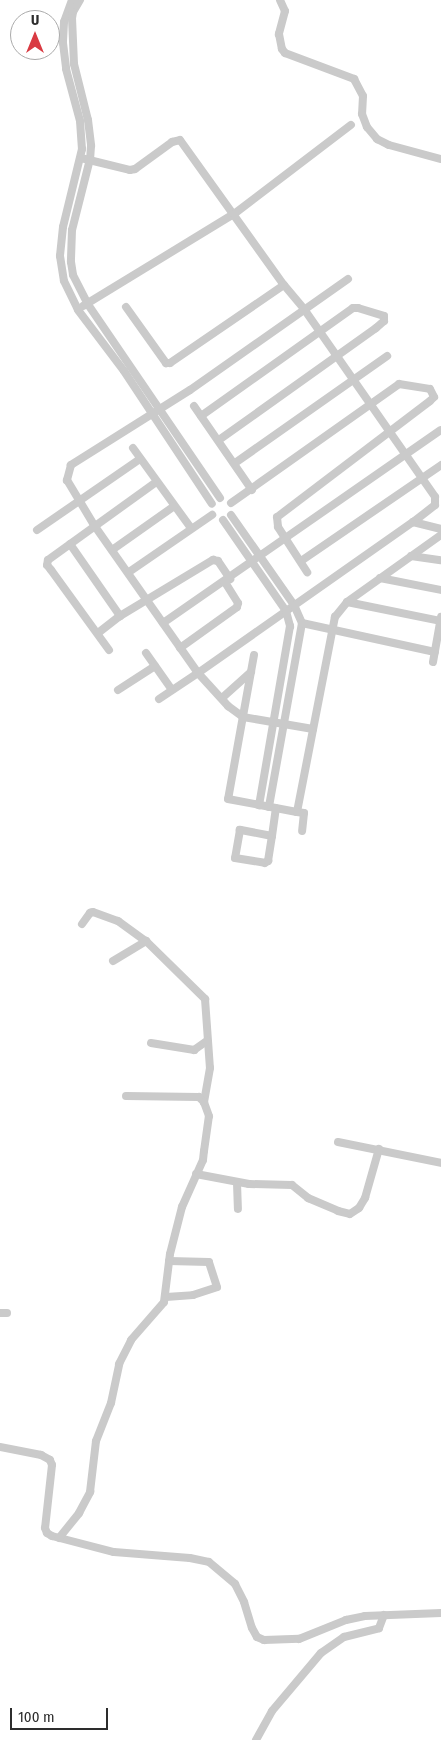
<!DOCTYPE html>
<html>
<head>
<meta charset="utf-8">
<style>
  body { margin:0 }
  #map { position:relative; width:441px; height:1740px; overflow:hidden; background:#fff; font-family:"Fira Sans Condensed",sans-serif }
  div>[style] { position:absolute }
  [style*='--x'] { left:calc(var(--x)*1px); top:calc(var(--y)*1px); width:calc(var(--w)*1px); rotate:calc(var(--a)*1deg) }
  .minor>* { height:8px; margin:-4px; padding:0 4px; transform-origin:4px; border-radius:4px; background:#cacaca }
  span { translate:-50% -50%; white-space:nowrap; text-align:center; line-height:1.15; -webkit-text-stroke:5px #fff; paint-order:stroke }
  .north { position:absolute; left:10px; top:10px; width:50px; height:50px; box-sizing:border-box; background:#fff; border:1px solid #ababab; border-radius:50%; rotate:0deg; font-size:14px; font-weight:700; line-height:20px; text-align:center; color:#2d2d2d }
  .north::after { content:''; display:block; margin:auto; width:18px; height:22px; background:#d93a42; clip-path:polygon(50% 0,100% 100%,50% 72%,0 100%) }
  .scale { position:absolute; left:10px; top:1708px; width:98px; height:22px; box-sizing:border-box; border:2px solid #2d2d2d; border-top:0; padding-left:6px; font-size:15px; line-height:18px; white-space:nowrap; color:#2d2d2d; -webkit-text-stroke:4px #fff; paint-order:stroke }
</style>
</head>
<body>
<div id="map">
  <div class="minor">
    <div style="--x:72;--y:0;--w:23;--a:110"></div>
    <div style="--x:64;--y:22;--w:21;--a:93"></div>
    <div style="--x:63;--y:43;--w:26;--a:83"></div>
    <div style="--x:66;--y:69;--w:54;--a:74.9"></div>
    <div style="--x:80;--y:121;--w:28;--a:86"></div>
    <div style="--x:82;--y:149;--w:80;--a:103.7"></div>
    <div style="--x:63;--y:227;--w:29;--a:96"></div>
    <div style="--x:60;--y:256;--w:25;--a:81"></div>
    <div style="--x:64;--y:281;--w:32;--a:64"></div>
    <div style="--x:78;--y:310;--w:76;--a:53"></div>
    <div style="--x:124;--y:371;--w:159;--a:56.5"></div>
    <div style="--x:80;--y:0;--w:14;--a:120"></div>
    <div style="--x:73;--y:12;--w:6;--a:99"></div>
    <div style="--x:72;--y:18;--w:46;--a:87.5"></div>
    <div style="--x:74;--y:64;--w:58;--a:76"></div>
    <div style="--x:88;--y:120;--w:26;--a:83"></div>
    <div style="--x:91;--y:146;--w:13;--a:94"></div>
    <div style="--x:90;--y:159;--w:73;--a:104.2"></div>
    <div style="--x:72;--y:230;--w:32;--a:92"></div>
    <div style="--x:71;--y:262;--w:13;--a:81"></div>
    <div style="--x:73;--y:275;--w:31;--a:63"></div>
    <div style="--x:87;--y:303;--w:236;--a:55.7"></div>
    <div style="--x:280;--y:0;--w:12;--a:66"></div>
    <div style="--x:285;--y:11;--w:24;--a:105"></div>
    <div style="--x:279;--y:34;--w:15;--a:79"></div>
    <div style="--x:282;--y:49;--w:5;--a:53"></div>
    <div style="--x:285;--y:53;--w:74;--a:20.6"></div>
    <div style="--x:354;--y:79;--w:19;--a:62"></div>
    <div style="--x:363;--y:96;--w:18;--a:93"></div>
    <div style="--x:362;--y:114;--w:14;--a:69"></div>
    <div style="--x:367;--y:127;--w:16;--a:50"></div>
    <div style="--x:377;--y:139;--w:13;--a:27"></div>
    <div style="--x:389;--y:145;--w:54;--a:15.1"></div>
    <div style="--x:81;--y:158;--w:50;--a:13.8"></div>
    <div style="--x:130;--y:170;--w:5;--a:-11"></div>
    <div style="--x:135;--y:169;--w:46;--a:-36.1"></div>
    <div style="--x:172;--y:142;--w:8;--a:-14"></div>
    <div style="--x:180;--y:140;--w:178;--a:54.4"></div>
    <div style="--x:284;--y:285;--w:31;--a:50"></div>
    <div style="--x:304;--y:309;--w:229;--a:55.1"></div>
    <div style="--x:435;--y:497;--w:8;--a:90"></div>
    <div style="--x:435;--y:505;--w:28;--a:142"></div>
    <div style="--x:413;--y:522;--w:29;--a:14"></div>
    <div style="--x:348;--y:279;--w:193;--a:144.9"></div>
    <div style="--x:190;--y:390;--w:141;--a:147.8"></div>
    <div style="--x:71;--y:465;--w:16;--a:105"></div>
    <div style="--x:67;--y:480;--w:52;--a:59"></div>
    <div style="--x:94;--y:525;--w:181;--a:54.9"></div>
    <div style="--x:198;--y:673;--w:263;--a:-35.1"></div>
    <div style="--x:83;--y:306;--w:177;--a:-31.4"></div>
    <div style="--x:234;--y:214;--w:147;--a:-37.3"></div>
    <div style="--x:126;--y:307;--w:69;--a:54.5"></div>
    <div style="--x:166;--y:363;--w:4;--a:0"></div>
    <div style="--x:170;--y:363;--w:138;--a:-34.4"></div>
    <div style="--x:194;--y:406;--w:102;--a:55.4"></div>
    <div style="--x:201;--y:416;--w:186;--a:-35.4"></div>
    <div style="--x:353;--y:308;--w:5;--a:0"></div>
    <div style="--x:358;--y:308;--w:27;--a:17"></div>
    <div style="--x:384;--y:316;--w:5;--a:90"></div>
    <div style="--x:384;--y:321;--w:11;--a:139"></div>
    <div style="--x:376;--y:328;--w:193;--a:144.5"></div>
    <div style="--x:133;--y:448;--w:99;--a:54.1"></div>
    <div style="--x:235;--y:463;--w:186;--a:-35.1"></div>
    <div style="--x:231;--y:503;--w:206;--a:-35.3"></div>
    <div style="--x:399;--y:384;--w:31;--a:9"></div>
    <div style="--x:430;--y:389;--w:9;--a:63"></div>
    <div style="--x:434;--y:397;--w:6;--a:135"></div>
    <div style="--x:430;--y:401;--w:192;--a:142.8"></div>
    <div style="--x:277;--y:517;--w:10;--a:84"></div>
    <div style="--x:278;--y:527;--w:54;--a:57.2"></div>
    <div style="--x:231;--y:515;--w:110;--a:55"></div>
    <div style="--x:294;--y:605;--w:20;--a:66"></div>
    <div style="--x:302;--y:623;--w:187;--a:100.2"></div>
    <div style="--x:223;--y:520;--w:111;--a:55.3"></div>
    <div style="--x:286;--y:611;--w:16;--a:75"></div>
    <div style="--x:290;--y:626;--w:182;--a:99.8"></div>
    <div style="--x:37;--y:530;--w:125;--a:-34.6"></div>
    <div style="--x:70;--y:544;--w:88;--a:55.2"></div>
    <div style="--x:112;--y:550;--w:75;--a:-35.2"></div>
    <div style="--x:411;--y:556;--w:30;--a:8"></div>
    <div style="--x:301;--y:561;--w:170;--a:-34.4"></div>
    <div style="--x:129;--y:572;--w:101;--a:-34.5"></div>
    <div style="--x:380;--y:578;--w:62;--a:11.1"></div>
    <div style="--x:347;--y:602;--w:95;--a:11.5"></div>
    <div style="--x:163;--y:623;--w:338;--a:-34.8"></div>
    <div style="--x:302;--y:623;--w:136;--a:12.3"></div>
    <div style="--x:98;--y:633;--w:28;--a:-38"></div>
    <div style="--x:120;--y:616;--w:109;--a:-31.1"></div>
    <div style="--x:213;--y:560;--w:5;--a:11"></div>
    <div style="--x:218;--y:561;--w:22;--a:56"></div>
    <div style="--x:180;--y:648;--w:70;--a:-35.7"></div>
    <div style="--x:237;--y:607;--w:4;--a:-76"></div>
    <div style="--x:238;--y:603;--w:25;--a:-122"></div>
    <div style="--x:109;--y:650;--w:99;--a:-125.9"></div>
    <div style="--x:51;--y:570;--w:6;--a:-129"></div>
    <div style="--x:47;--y:565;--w:5;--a:-79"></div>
    <div style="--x:48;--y:560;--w:133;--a:-35.8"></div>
    <div style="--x:146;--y:653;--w:45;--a:54.9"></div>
    <div style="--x:254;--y:655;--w:146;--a:100.2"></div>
    <div style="--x:228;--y:799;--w:70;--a:10.7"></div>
    <div style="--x:297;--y:812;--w:199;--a:-79"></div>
    <div style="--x:335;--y:617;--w:19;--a:-51"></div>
    <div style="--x:347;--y:602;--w:115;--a:-35.5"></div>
    <div style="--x:433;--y:662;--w:46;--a:-79.9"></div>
    <div style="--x:118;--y:690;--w:44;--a:-33"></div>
    <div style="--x:222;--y:698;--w:39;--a:-42"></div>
    <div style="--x:159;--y:699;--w:47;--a:-33.7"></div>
    <div style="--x:198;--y:673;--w:45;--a:47.7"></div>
    <div style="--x:228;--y:706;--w:19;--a:36"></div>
    <div style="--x:243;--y:717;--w:71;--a:9.7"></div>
    <div style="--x:297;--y:812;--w:7;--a:8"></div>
    <div style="--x:304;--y:813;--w:18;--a:96"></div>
    <div style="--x:272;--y:836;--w:33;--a:-169"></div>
    <div style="--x:240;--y:830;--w:28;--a:100"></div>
    <div style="--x:235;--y:858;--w:30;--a:9"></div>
    <div style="--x:265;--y:863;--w:4;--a:-34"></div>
    <div style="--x:268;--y:861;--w:25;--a:-81"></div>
    <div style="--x:272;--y:836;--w:28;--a:-82"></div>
    <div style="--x:82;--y:924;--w:14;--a:-54"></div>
    <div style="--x:90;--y:913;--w:3;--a:-18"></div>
    <div style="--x:93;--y:912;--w:27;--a:20"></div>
    <div style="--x:118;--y:921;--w:34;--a:36"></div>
    <div style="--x:146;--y:941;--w:83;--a:44.5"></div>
    <div style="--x:205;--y:999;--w:69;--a:85.9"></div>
    <div style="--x:210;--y:1068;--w:35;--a:100"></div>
    <div style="--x:113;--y:961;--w:39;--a:-31"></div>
    <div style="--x:151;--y:1043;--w:44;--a:9.2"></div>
    <div style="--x:194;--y:1050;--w:16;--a:-35"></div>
    <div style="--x:338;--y:1142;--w:105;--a:11.5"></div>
    <div style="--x:196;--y:1174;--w:54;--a:10.7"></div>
    <div style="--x:249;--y:1184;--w:43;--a:1.3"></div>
    <div style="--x:292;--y:1185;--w:21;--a:39"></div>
    <div style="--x:308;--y:1198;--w:33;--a:23"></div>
    <div style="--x:338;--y:1211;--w:12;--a:14"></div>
    <div style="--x:350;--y:1214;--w:11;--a:-34"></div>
    <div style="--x:359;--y:1208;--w:12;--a:-59"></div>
    <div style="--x:365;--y:1198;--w:51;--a:-74.1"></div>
    <div style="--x:237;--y:1183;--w:26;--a:88"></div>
    <div style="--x:166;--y:1297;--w:27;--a:-4"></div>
    <div style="--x:193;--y:1295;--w:25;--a:-18"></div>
    <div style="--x:217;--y:1287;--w:26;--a:-108"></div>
    <div style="--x:209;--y:1262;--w:40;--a:-178.6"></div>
    <div style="--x:0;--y:1313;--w:7;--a:0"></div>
    <div style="--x:0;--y:1447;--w:42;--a:11"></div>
    <div style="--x:41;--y:1455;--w:10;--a:29"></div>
    <div style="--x:50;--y:1460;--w:5;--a:68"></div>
    <div style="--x:52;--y:1465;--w:63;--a:96.3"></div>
    <div style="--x:45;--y:1528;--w:5;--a:68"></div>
    <div style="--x:47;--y:1533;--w:6;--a:31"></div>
    <div style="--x:52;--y:1536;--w:64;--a:14.5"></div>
    <div style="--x:114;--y:1552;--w:76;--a:4.5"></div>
    <div style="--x:190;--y:1558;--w:19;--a:12"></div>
    <div style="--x:209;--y:1562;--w:34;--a:40"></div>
    <div style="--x:235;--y:1584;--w:20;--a:63"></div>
    <div style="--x:244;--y:1602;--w:27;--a:73"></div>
    <div style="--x:252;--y:1628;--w:10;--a:61"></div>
    <div style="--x:257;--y:1637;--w:8;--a:23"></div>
    <div style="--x:264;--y:1640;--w:35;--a:-2"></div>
    <div style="--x:299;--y:1639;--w:51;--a:-22"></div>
    <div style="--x:346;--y:1620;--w:19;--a:-12"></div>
    <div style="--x:365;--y:1616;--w:76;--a:-2.3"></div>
    <div style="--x:59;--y:1538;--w:32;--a:-51"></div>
    <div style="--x:79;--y:1513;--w:24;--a:-62"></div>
    <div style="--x:90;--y:1492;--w:51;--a:-83.3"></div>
    <div style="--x:96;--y:1441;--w:41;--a:-68.5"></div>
    <div style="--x:111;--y:1403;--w:40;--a:-78"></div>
    <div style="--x:119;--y:1364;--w:27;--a:-63"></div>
    <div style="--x:131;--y:1340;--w:50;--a:-49"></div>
    <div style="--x:164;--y:1302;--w:48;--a:-82.9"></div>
    <div style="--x:170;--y:1254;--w:49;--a:-75.7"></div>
    <div style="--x:182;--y:1207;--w:51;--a:-65.9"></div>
    <div style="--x:203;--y:1160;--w:9;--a:-84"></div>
    <div style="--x:204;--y:1151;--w:35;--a:-82"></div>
    <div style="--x:209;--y:1116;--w:15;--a:-110"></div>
    <div style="--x:204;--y:1102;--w:7;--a:-135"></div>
    <div style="--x:199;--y:1097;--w:73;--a:-179.2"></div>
    <div style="--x:256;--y:1740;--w:33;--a:-61"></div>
    <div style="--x:272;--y:1711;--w:76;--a:-49.8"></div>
    <div style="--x:321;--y:1653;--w:28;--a:-35"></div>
    <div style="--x:344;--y:1637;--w:36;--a:-14"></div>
    <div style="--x:379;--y:1628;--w:14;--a:-69"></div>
  </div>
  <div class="north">U</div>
  <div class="scale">100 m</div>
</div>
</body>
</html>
